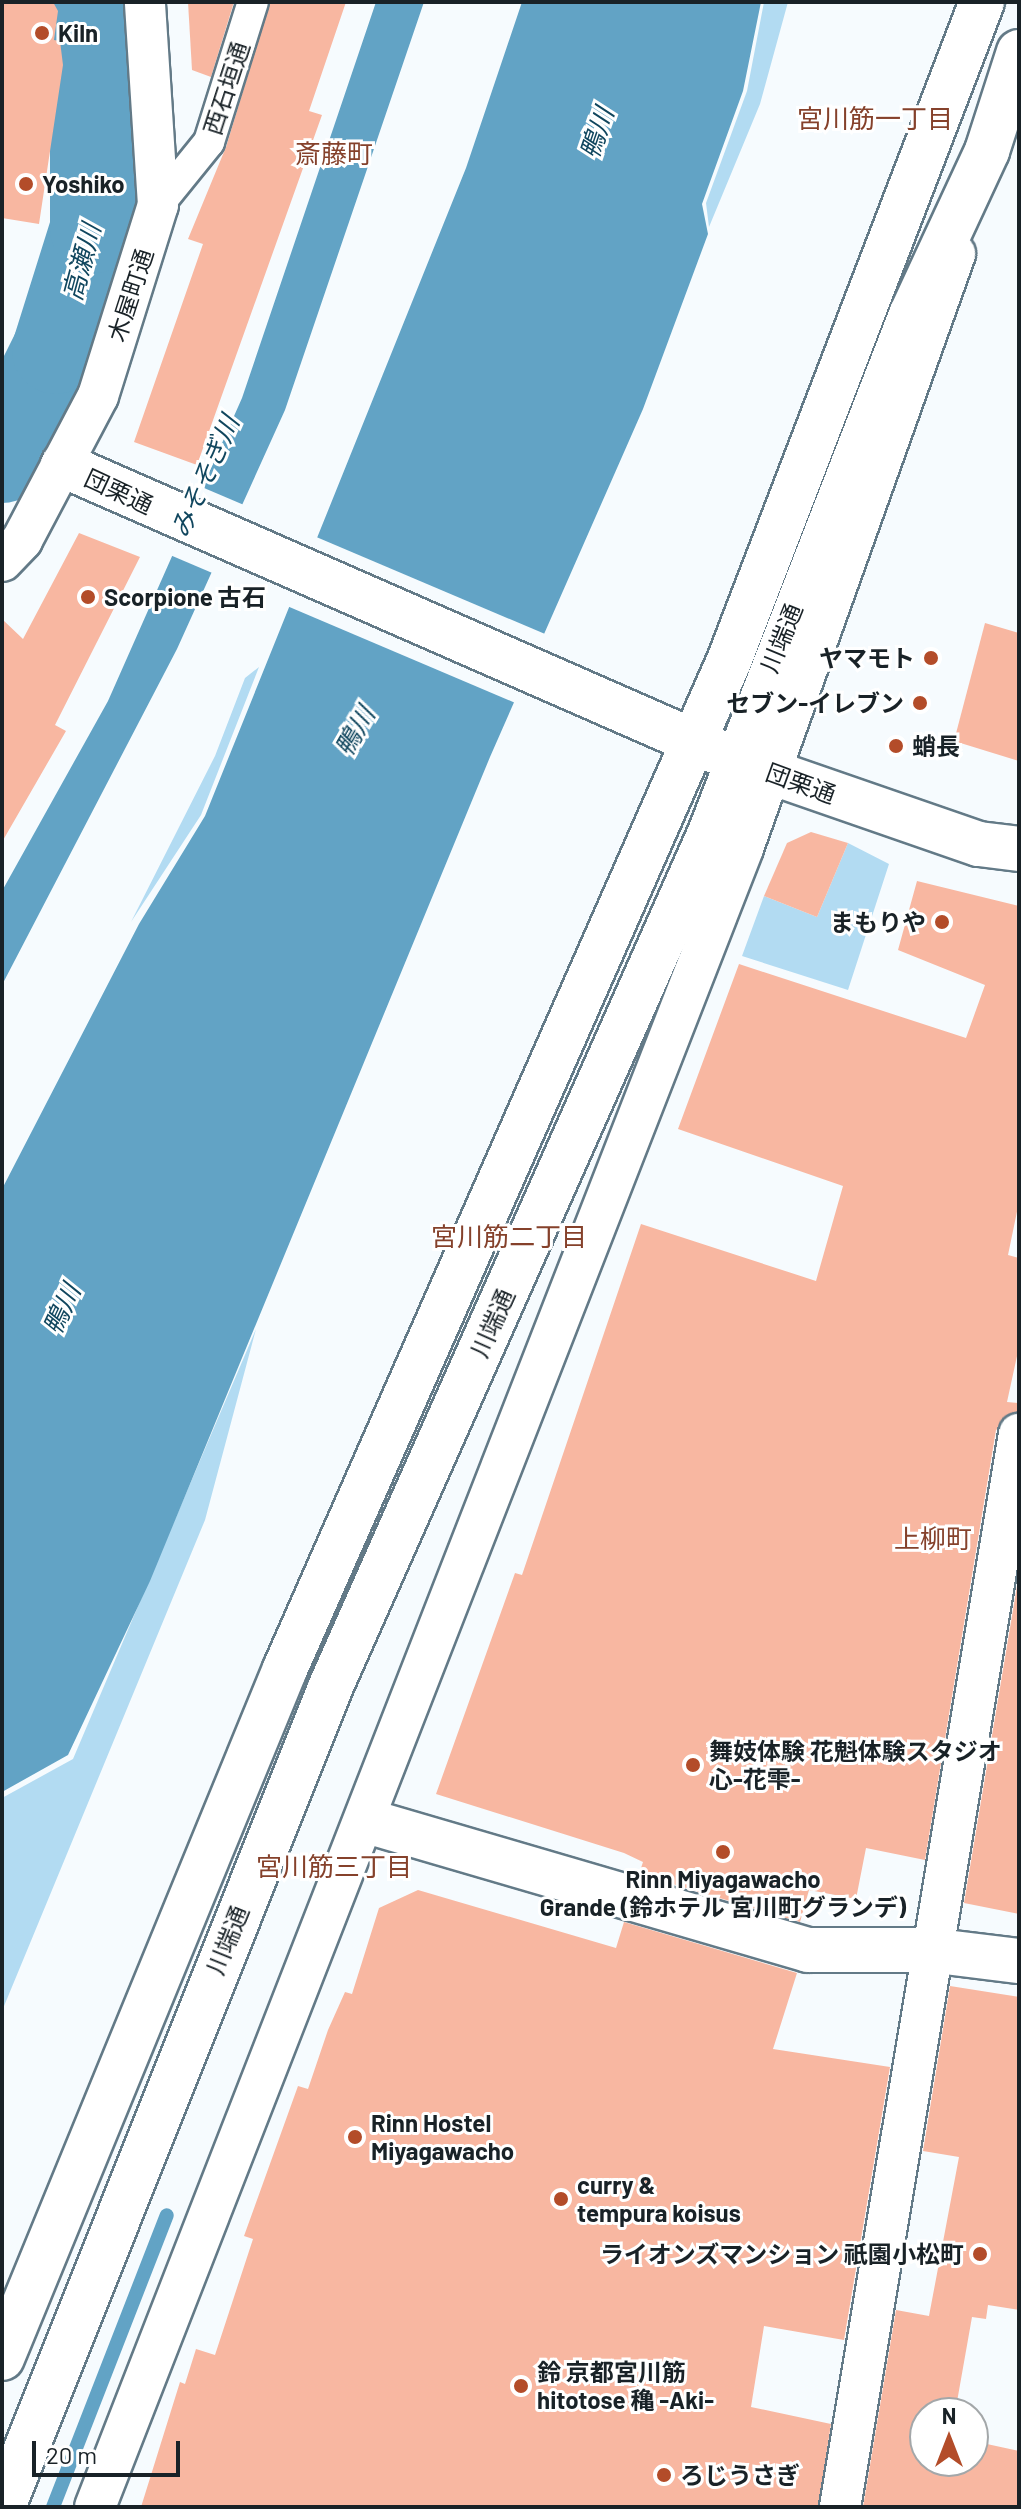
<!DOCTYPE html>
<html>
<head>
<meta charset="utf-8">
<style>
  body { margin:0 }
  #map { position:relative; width:1021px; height:2509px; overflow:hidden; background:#f6fbfe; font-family:Barlow,"Noto Sans JP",sans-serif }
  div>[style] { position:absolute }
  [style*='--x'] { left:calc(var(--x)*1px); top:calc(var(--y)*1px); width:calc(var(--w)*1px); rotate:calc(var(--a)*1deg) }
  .green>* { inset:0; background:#b2dbf2 }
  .water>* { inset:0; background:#62a3c5 }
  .pier>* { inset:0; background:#f6fbfe; transform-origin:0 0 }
  .stream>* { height:14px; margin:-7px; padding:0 7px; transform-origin:7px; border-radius:7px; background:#62a3c5 }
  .river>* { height:88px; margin:-44px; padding:0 44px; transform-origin:44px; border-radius:44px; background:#62a3c5 }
  .building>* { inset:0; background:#f8b7a1 }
  .roads { filter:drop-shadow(2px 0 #637a87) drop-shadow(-2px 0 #637a87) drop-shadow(0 2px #637a87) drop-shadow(0 -2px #637a87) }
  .pedestrian>* { height:30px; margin:-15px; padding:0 15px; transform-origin:15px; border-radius:15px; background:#fff }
  .minor>* { height:40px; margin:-20px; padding:0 20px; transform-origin:20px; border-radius:20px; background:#fff }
  .tertiary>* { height:44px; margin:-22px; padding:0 22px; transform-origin:22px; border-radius:22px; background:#fff }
  .dots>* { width:22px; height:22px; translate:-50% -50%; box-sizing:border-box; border:4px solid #fff; border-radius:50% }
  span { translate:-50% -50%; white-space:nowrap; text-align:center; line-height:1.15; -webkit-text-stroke:6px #fff; paint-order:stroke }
  .poi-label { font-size:24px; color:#192227; font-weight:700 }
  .left { translate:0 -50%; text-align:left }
  .right { translate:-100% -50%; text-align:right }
  .street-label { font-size:24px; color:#192227 }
  .neighbourhood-label { font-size:26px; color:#85412b }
  .water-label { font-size:26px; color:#10465e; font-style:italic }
  .frame { position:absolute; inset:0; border:4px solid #192227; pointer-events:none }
  .north { position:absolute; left:909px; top:2397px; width:80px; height:80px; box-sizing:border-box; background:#fff; border:2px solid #a3a7a9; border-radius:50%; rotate:0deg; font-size:22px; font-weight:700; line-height:32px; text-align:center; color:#192227 }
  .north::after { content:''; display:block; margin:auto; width:28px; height:36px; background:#b34c29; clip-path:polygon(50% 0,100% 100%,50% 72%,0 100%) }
  .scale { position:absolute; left:32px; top:2441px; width:148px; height:36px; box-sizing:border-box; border:4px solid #192227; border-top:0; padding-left:10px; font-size:24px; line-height:28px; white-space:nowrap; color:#192227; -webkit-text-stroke:6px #fff; paint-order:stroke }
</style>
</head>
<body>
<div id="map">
  <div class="green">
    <div style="clip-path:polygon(764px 2px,788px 2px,760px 104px,709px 227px,706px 203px,747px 91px)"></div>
    <div style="clip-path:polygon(259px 667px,201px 815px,131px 922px,215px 756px,245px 678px)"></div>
    <div style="clip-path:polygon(848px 843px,889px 864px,848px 990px,742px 956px,764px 896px,817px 917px)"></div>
    <div style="clip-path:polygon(256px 1329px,205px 1520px,2px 2011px,2px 1798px,73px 1759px)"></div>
  </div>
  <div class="water">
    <div style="clip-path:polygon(376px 2px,424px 2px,285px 410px,177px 649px,2px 985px,2px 891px,108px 701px,242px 398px)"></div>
    <div style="clip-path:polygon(522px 2px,761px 2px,743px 91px,702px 204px,708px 234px,643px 409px,490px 757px,150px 1581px,68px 1755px,2px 1792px,2px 1189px,139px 924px,205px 816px,466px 168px)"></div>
  </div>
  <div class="pier">
    <div style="left:197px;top:485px;width:53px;height:75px;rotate:23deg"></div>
    <div style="left:314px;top:536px;width:253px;height:75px;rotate:23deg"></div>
  </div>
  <div class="stream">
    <div style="--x:53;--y:2507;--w:313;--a:-68.7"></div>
  </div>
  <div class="river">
    <div style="--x:2;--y:459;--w:122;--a:-63.6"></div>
    <div style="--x:56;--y:350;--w:127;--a:-72.6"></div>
    <div style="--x:94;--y:229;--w:227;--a:-90"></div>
  </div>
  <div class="building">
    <div style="clip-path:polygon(2px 2px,53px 2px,58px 11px,54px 40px,60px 41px,63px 65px,39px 224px,2px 218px)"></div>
    <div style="clip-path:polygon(188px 2px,234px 2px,211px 77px,192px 70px)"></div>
    <div style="clip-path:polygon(270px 2px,346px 2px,309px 111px,322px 115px,197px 465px,134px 442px,203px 244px,188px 239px,226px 147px)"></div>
    <div style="clip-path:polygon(79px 533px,140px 557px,55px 725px,66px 731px,2px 842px,2px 619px,23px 639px)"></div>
    <div style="clip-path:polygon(985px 623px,1019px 633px,1019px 761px,954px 741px)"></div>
    <div style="clip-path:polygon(811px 832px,848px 843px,817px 917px,764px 896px,787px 843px)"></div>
    <div style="clip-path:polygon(917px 881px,1019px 906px,1019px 1202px,1008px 1255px,1019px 1258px,1019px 1347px,1007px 1402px,1019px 1403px,1019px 1412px,996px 1430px,925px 1860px,866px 1848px,856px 1899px,809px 1890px,800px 1922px,639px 1874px,643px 1862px,624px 1853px,436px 1794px,515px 1573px,522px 1575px,641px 1224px,816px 1281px,843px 1186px,678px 1129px,739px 964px,966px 1038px,985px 985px,898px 950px)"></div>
    <div style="clip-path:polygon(1019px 1574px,1019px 1914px,964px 1903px)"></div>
    <div style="clip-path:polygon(418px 1890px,616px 1948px,624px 1922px,797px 1973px,773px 2049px,890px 2067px,844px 2340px,764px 2326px,751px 2407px,831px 2424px,818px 2507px,141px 2507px,180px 2382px,185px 2384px,196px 2349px,215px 2355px,253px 2239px,244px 2236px,298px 2086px,308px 2089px,328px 2030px,345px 1992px,352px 1994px,379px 1908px)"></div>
    <div style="clip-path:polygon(950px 1986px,1019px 1997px,1019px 2310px,988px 2305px,986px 2319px,972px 2317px,955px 2413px,925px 2413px,925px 2461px,973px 2461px,973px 2441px,1019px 2451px,1019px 2507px,863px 2507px,896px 2310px,929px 2316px,959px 2157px,923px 2151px)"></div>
  </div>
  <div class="roads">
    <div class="pedestrian">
      <div style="--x:158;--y:205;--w:81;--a:-51"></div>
      <div style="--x:209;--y:142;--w:147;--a:-72.6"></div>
    </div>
    <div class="minor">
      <div style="--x:2;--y:561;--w:29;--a:-46"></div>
      <div style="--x:22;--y:540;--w:163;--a:-62.2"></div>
      <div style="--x:98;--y:396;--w:200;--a:-72.6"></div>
      <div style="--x:158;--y:205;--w:203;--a:-93.7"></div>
      <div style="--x:95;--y:2507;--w:1781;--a:-68.66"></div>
      <div style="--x:743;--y:848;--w:631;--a:-70.36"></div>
      <div style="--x:840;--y:2507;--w:1088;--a:-80.53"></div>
    </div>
    <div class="tertiary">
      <div style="--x:63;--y:465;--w:735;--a:23.67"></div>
      <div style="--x:736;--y:760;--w:257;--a:19.1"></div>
      <div style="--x:979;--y:844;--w:40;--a:7.1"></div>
      <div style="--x:367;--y:1821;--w:459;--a:16.3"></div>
      <div style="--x:808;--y:1950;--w:121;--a:0"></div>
      <div style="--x:929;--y:1950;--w:91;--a:7"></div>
      <div style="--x:2;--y:2358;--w:745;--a:-67.67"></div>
      <div style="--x:285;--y:1669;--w:1101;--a:-66.23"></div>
      <div style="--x:729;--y:661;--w:706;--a:-69"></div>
      <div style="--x:3;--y:2507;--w:882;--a:-68.23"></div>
      <div style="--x:330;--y:1688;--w:936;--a:-66.04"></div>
      <div style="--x:710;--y:833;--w:556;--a:-68.79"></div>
      <div style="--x:911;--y:315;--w:181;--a:-65.1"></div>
      <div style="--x:987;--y:151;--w:104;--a:-72.1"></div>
    </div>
  </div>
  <div class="dots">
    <div style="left:42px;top:33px;background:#b34c29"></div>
    <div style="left:26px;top:184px;background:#b34c29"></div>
    <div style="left:88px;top:597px;background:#b34c29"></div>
    <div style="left:931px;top:658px;background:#b34c29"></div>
    <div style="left:920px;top:703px;background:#b34c29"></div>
    <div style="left:896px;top:746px;background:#b34c29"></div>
    <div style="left:942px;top:922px;background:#b34c29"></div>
    <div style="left:693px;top:1765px;background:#b34c29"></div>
    <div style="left:723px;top:1852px;background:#b34c29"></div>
    <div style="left:355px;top:2137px;background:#b34c29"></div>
    <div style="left:561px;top:2199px;background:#b34c29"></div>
    <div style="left:980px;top:2254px;background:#b34c29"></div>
    <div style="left:521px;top:2386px;background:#b34c29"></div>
    <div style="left:664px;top:2475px;background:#b34c29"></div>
  </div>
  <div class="poi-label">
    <span class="left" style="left:58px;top:33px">Kiln</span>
    <span class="left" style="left:42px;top:184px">Yoshiko</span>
    <span class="left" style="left:104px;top:597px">Scorpione 古石</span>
    <span class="right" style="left:915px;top:658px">ヤマモト</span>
    <span class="right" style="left:904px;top:703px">セブン-イレブン</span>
    <span class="left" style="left:912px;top:746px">蛸長</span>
    <span class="right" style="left:926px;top:922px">まもりや</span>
    <span class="left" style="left:709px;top:1765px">舞妓体験 花魁体験スタジオ<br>心-花雫-</span>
    <span style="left:723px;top:1893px">Rinn Miyagawacho<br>Grande (鈴ホテル 宮川町グランデ)</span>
    <span class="left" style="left:371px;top:2137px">Rinn Hostel<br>Miyagawacho</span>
    <span class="left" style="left:577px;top:2199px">curry &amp;<br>tempura koisus</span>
    <span class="right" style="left:964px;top:2254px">ライオンズマンション 祇園小松町</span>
    <span class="left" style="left:537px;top:2386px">鈴 京都宮川筋<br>hitotose 穐 -Aki-</span>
    <span class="left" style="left:680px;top:2475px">ろじうさぎ</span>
  </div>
  <div class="street-label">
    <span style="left:226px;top:88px;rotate:-72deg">西石垣通</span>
    <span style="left:130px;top:295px;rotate:-72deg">木屋町通</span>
    <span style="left:119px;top:491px;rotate:25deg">団栗通</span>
    <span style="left:781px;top:638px;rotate:-68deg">川端通</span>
    <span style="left:801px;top:783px;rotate:20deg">団栗通</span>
    <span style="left:492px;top:1323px;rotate:-66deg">川端通</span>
    <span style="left:227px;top:1940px;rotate:-68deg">川端通</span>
  </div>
  <div class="neighbourhood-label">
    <span style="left:875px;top:118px">宮川筋一丁目</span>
    <span style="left:334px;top:153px">斎藤町</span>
    <span style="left:509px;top:1236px">宮川筋二丁目</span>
    <span style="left:933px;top:1538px">上柳町</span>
    <span style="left:334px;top:1866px">宮川筋三丁目</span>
  </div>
  <div class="water-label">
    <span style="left:596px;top:133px;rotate:-71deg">鴨川</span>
    <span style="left:81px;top:262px;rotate:-75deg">高瀬川</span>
    <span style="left:204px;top:476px;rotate:-66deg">みそそぎ川</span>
    <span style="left:354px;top:731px;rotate:-60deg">鴨川</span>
    <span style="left:61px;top:1309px;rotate:-65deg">鴨川</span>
  </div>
  <div class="frame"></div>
  <div class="north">N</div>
  <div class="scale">20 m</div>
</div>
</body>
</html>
